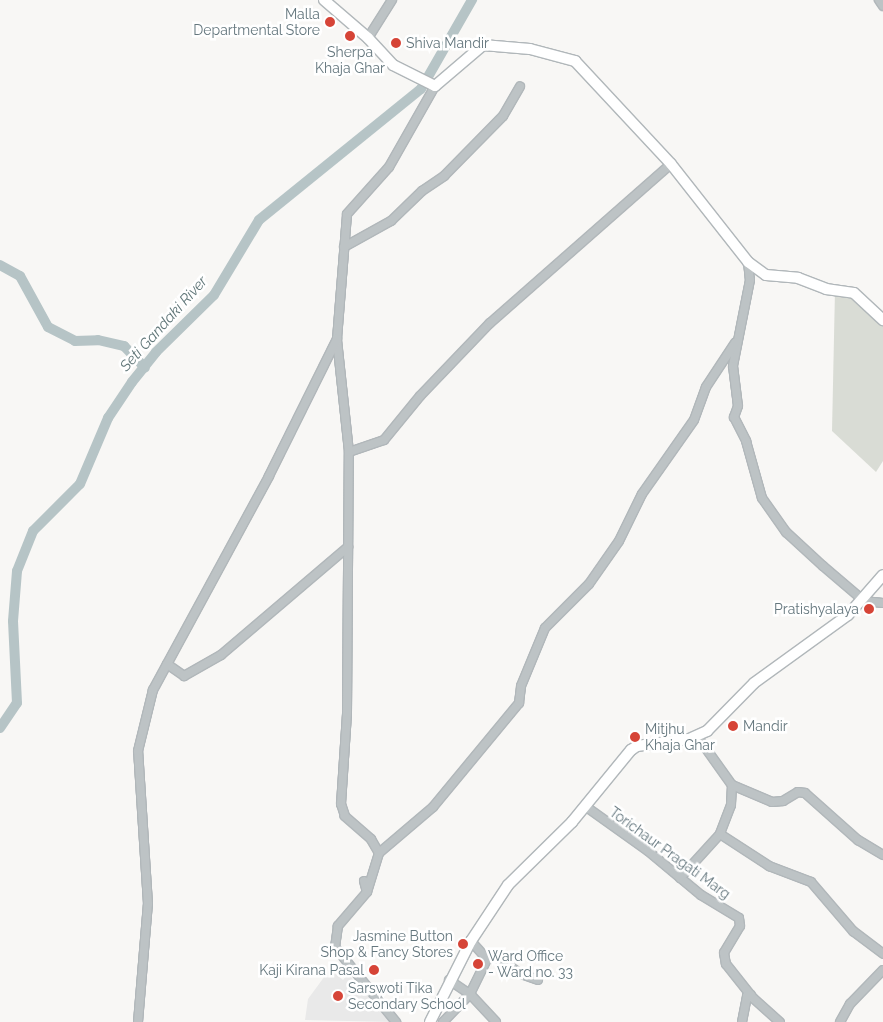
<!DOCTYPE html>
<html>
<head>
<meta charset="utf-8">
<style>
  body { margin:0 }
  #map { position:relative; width:883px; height:1022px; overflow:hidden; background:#f8f7f5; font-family:Raleway,sans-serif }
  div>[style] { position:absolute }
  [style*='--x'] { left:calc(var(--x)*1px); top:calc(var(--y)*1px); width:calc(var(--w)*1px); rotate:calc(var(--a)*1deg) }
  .built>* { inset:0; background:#e9e9e9 }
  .green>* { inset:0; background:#d9dcd5 }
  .river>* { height:10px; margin:-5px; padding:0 5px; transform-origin:5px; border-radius:5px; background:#b6c4c6 }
  .roads { filter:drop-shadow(1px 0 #b1b7ba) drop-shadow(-1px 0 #b1b7ba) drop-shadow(0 1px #b1b7ba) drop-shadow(0 -1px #b1b7ba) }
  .minor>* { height:8px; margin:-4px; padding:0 4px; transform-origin:4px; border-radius:4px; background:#bdc3c5 }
  .major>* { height:10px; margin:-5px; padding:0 5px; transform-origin:5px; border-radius:5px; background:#fff }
  .dots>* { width:14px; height:14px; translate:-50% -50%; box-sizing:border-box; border:2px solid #fff; border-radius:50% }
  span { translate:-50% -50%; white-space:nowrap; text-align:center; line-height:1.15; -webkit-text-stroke:5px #fff; paint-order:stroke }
  .poi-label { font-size:14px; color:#65777e }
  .right { translate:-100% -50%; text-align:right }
  .left { translate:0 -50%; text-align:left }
  .street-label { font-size:14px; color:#65777e }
  .water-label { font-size:15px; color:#607678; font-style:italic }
</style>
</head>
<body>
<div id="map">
  <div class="built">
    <div style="clip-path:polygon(330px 969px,343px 980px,348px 974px,391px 1022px,305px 1020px,308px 999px)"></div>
  </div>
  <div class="green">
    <div style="clip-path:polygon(835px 290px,848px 292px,883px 320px,883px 461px,876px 472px,832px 431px)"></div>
  </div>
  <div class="river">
    <div style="--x:0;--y:265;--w:23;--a:29"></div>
    <div style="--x:20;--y:276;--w:58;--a:61.2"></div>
    <div style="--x:48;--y:327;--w:30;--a:27"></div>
    <div style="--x:75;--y:341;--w:23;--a:-2"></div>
    <div style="--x:98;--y:340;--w:27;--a:13"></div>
    <div style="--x:124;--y:346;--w:30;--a:46"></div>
    <div style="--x:0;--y:728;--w:30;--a:-56"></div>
    <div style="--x:17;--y:703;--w:82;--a:-92.8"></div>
    <div style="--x:13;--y:621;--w:50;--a:-85.4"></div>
    <div style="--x:17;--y:571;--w:43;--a:-68.2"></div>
    <div style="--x:33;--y:531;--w:66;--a:-45"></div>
    <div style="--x:80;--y:484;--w:72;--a:-67"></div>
    <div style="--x:108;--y:418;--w:43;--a:-56.3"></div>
    <div style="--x:132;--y:382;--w:38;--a:-51"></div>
    <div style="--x:156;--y:352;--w:81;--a:-44.5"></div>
    <div style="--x:214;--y:295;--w:87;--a:-59"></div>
    <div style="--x:259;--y:220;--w:208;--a:-39"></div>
    <div style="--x:421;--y:89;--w:103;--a:-60.2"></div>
  </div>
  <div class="roads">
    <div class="minor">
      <div style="--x:879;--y:0;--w:7;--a:56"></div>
      <div style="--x:368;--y:38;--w:45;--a:-57.7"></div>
      <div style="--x:344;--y:247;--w:54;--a:-29"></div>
      <div style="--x:391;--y:221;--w:43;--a:-44.1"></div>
      <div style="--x:422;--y:191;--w:27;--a:-34"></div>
      <div style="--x:444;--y:176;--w:84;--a:-45.5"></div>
      <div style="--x:503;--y:116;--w:34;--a:-60"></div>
      <div style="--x:748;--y:262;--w:18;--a:84"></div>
      <div style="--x:750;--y:280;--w:88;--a:101.2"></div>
      <div style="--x:733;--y:366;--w:40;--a:82.9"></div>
      <div style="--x:738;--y:406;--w:12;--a:110"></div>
      <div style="--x:734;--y:417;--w:27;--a:63"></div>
      <div style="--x:746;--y:441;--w:59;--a:74.3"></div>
      <div style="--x:762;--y:498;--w:42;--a:54.8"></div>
      <div style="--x:786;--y:532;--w:50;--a:42.6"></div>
      <div style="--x:823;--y:566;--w:54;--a:40.5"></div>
      <div style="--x:864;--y:601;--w:19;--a:6"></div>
      <div style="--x:349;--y:452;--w:37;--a:-19"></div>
      <div style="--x:384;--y:440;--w:57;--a:-50.7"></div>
      <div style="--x:420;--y:396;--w:101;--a:-46.2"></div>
      <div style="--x:490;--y:323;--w:241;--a:-41.3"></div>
      <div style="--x:167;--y:664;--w:21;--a:35"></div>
      <div style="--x:184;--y:676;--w:43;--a:-29.6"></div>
      <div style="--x:221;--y:655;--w:167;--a:-40.4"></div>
      <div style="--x:697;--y:736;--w:60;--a:54.5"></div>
      <div style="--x:732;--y:785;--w:20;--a:93"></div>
      <div style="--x:731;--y:805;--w:31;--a:111"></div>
      <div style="--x:720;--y:834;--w:59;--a:33.1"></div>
      <div style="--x:769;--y:866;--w:45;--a:20.9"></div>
      <div style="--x:811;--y:882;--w:65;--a:49.4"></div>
      <div style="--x:853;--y:931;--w:38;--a:37"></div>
      <div style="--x:732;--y:785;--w:43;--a:23"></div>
      <div style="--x:772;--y:802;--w:11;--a:-5"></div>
      <div style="--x:783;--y:801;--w:17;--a:-31"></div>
      <div style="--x:798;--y:792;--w:7;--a:8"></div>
      <div style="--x:805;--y:793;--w:71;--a:41.6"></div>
      <div style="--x:858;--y:840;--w:29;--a:31"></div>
      <div style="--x:585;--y:806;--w:77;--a:35.5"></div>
      <div style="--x:648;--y:851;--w:69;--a:39.7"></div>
      <div style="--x:701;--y:895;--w:44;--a:31.2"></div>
      <div style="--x:739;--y:918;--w:8;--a:83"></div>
      <div style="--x:740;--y:926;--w:31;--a:121"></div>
      <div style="--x:724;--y:953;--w:11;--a:80"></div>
      <div style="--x:726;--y:964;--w:43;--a:51.5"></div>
      <div style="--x:753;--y:998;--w:36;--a:42"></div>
      <div style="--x:379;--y:853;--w:16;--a:-120"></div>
      <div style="--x:371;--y:839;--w:35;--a:-139"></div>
      <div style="--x:345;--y:816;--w:13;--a:-108"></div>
      <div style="--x:341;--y:804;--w:91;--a:-86.2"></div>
      <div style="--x:347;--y:713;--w:261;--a:-89.6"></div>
      <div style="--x:349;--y:452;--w:114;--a:-96.1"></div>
      <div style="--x:337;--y:339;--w:125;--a:-85.4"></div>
      <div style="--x:347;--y:214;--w:63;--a:-48.2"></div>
      <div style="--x:389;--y:167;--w:93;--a:-60.4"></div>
      <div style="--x:680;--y:878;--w:59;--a:-47.7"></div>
      <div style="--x:364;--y:881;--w:11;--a:75"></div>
      <div style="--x:367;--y:892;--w:45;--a:130.5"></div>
      <div style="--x:338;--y:926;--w:21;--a:98"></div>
      <div style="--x:335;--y:947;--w:97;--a:50.9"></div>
      <div style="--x:367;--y:892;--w:41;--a:-72.9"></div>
      <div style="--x:379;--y:853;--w:71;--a:-40.4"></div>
      <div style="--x:433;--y:807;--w:135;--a:-50.4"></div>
      <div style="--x:519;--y:703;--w:17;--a:-83"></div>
      <div style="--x:521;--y:686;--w:63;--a:-67.5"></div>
      <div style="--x:545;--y:628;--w:62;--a:-45"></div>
      <div style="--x:589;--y:584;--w:52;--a:-55.1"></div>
      <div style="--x:619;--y:541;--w:52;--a:-63.9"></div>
      <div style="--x:642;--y:494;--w:90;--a:-54.9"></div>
      <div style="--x:694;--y:420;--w:35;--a:-70"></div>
      <div style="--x:706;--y:387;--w:53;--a:-56.6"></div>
      <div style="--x:487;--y:959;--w:9;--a:-13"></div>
      <div style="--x:496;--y:957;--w:30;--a:34"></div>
      <div style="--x:521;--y:974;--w:18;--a:19"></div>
      <div style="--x:449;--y:980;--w:25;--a:34"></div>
      <div style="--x:470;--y:994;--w:38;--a:47"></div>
      <div style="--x:138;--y:1022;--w:118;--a:-85.2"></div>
      <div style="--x:148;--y:904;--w:153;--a:-93.7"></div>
      <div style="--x:138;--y:751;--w:63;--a:-76.2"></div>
      <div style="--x:153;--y:690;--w:243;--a:-61.5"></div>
      <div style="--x:269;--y:476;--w:153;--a:-63.6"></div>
      <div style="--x:443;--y:1022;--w:39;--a:-46"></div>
      <div style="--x:470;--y:994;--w:39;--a:-64"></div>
      <div style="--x:487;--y:959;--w:24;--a:-132"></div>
      <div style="--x:742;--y:1022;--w:26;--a:-79"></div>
      <div style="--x:747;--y:996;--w:4;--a:-14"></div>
      <div style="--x:840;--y:1022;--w:21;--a:-61"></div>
      <div style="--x:850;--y:1004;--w:47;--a:-45.9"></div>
    </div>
    <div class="major">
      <div style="--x:324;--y:0;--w:58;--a:40.8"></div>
      <div style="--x:368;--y:38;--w:37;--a:47"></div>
      <div style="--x:393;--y:65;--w:47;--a:26.6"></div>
      <div style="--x:435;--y:86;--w:63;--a:-40.5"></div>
      <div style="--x:483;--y:45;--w:47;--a:4.9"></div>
      <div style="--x:530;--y:49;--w:47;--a:14.9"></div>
      <div style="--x:575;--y:61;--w:141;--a:47"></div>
      <div style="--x:671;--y:164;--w:125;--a:51.8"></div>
      <div style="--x:748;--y:262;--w:22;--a:36"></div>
      <div style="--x:766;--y:275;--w:32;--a:5"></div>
      <div style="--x:798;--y:278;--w:30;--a:21"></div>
      <div style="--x:826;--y:289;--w:28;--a:8"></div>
      <div style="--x:854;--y:293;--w:40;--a:43"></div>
      <div style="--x:430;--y:1022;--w:91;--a:-63.2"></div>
      <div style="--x:471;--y:941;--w:67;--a:-56.5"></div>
      <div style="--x:508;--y:885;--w:90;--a:-44.5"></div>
      <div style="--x:572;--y:822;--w:93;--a:-50.7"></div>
      <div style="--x:631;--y:750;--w:7;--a:-34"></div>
      <div style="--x:637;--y:746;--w:52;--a:-7.7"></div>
      <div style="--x:689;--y:739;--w:20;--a:-24"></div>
      <div style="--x:707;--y:731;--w:67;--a:-45.6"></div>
      <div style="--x:754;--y:683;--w:116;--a:-35.9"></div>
      <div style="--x:848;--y:615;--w:53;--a:-48.8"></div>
    </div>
  </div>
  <div class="dots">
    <div style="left:330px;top:22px;background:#d64437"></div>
    <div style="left:350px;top:36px;background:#d64437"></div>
    <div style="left:396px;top:43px;background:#d64437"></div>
    <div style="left:869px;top:609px;background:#d64437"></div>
    <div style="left:733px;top:726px;background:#d64437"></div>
    <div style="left:635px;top:737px;background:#d64437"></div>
    <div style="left:463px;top:944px;background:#d64437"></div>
    <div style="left:478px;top:964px;background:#d64437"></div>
    <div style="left:374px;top:970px;background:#d64437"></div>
    <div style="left:338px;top:996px;background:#d64437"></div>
  </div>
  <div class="poi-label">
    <span class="right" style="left:320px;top:22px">Malla<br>Departmental Store</span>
    <span class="left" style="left:406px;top:43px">Shiva Mandir</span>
    <span style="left:350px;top:60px">Sherpa<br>Khaja Ghar</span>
    <span class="right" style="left:859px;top:609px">Pratishyalaya</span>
    <span class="left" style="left:743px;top:726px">Mandir</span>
    <span class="left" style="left:645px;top:737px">Mitjhu<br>Khaja Ghar</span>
    <span class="right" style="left:453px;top:944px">Jasmine Button<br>Shop &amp; Fancy Stores</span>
    <span class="left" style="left:488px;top:964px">Ward Office<br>- Ward no. 33</span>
    <span class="right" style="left:364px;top:970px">Kaji Kirana Pasal</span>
    <span class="left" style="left:348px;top:996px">Sarswoti Tika<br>Secondary School</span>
  </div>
  <div class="street-label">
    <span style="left:670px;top:853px;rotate:36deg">Torichaur Pragati Marg</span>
  </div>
  <div class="water-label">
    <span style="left:164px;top:324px;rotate:-48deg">Seti Gandaki River</span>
  </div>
</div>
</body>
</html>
